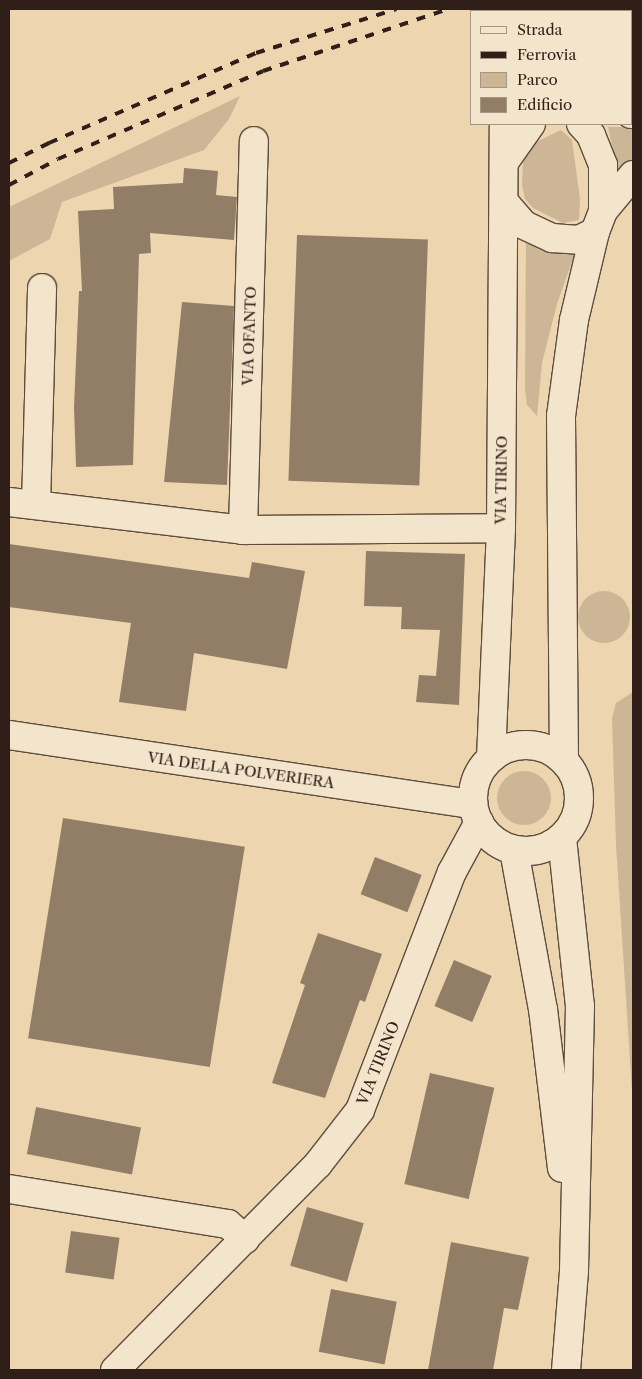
<!DOCTYPE html>
<html>
<head>
<meta charset="utf-8">
<style>
  body { margin:0 }
  #map { position:relative; width:642px; height:1379px; overflow:hidden; background:#edd5b0; font-family:"Libre Caslon Text",serif }
  div>[style] { position:absolute }
  [style*='--x'] { left:calc(var(--x)*1px); top:calc(var(--y)*1px); width:calc(var(--w)*1px); rotate:calc(var(--a)*1deg) }
  .green>* { inset:0; background:#cdb696; transform-origin:0 0 }
  .round { border-radius:50% }
  .building>* { inset:0; background:#927e67; transform-origin:0 0 }
  .roads { filter:drop-shadow(1px 0 #5e4c3e) drop-shadow(-1px 0 #5e4c3e) drop-shadow(0 1px #5e4c3e) drop-shadow(0 -1px #5e4c3e) }
  .minor>* { height:28px; margin:-14px; padding:0 14px; transform-origin:14px; border-radius:14px; background:#f3e4cc }
  .minor>.ring { margin:-14px; padding:0; box-sizing:content-box; background:none; border:28px solid #f3e4cc; border-radius:50% }
  .rail>* { height:4px; margin-top:-2px; transform-origin:0; background:repeating-linear-gradient(90deg,#2f1f18 0 9px,transparent 0 18px) }
  span { translate:-50% -50%; white-space:nowrap; text-align:center; line-height:1.15; -webkit-text-stroke:4px #f3e4cc; paint-order:stroke }
  .street-label { font-size:15px; color:#2f1f18 }
  .frame { position:absolute; inset:0; border:10px solid #2f1f18; pointer-events:none }
  .legend { position:absolute; left:470px; top:10px; width:162px; height:115px; box-sizing:border-box; background:#f3e4cc; border:1px solid #a59584; margin:0; padding:6px 9px; list-style:none; font-size:15px; color:#2f1f18 }
  .legend li { display:flex; align-items:center; gap:10px; height:25px }
  .legend b { width:25px; border:1px solid #a59584 }
</style>
</head>
<body>
<div id="map">
  <div class="green">
    <div style="left:548px;top:9px;width:73px;height:2px"></div>
    <div style="clip-path:polygon(240px 96px,229px 119px,204px 150px,62px 202px,50px 239px,9px 261px,9px 207px)"></div>
    <div style="clip-path:polygon(608px 127px,633px 127px,633px 158px,618px 175px)"></div>
    <div style="clip-path:polygon(561px 130px,572px 140px,580px 199px,579px 220px,563px 223px,533px 208px,525px 199px,522px 185px,523px 162px,529px 152px,536px 142px)"></div>
    <div style="clip-path:polygon(526px 230px,577px 247px,557px 304px,542px 363px,537px 416px,527px 405px,525px 389px)"></div>
    <div class="round" style="left:578px;top:591px;width:52px;height:52px"></div>
    <div style="clip-path:polygon(633px 692px,633px 1107px,616px 844px,612px 718px,616px 703px)"></div>
    <div class="round" style="left:497px;top:771px;width:54px;height:54px"></div>
  </div>
  <div class="building">
    <div style="clip-path:polygon(184px 168px,218px 171px,216px 195px,237px 197px,234px 240px,150px 233px,151px 253px,139px 254px,133px 465px,76px 467px,74px 407px,79px 291px,82px 291px,78px 211px,114px 209px,113px 187px,183px 183px)"></div>
    <div style="left:297px;top:235px;width:131px;height:246px;rotate:2deg"></div>
    <div style="clip-path:polygon(182px 302px,234px 306px,227px 485px,164px 482px)"></div>
    <div style="clip-path:polygon(9px 544px,249px 578px,252px 562px,305px 571px,287px 669px,194px 653px,186px 711px,119px 702px,131px 623px,9px 607px)"></div>
    <div style="clip-path:polygon(366px 551px,465px 554px,459px 705px,416px 702px,419px 675px,436px 676px,440px 630px,401px 629px,402px 607px,364px 606px)"></div>
    <div style="left:63px;top:818px;width:184px;height:223px;rotate:9deg"></div>
    <div style="left:375px;top:857px;width:50px;height:40px;rotate:21deg"></div>
    <div style="clip-path:polygon(318px 933px,382px 954px,365px 1002px,360px 1000px,325px 1098px,272px 1083px,305px 985px,300px 983px)"></div>
    <div style="left:454px;top:960px;width:41px;height:50px;rotate:23deg"></div>
    <div style="left:430px;top:1073px;width:66px;height:114px;rotate:13deg"></div>
    <div style="left:36px;top:1107px;width:107px;height:48px;rotate:11deg"></div>
    <div style="left:307px;top:1207px;width:59px;height:61px;rotate:16deg"></div>
    <div style="left:71px;top:1231px;width:49px;height:42px;rotate:8deg"></div>
    <div style="clip-path:polygon(451px 1242px,529px 1257px,518px 1310px,504px 1308px,493px 1370px,428px 1370px)"></div>
    <div style="left:331px;top:1289px;width:67px;height:64px;rotate:11deg"></div>
  </div>
  <div class="roads">
    <div class="minor">
      <div style="--x:505;--y:9;--w:2;--a:90"></div>
      <div style="--x:631;--y:114;--w:2;--a:0"></div>
      <div style="--x:505;--y:161;--w:45;--a:-54.9"></div>
      <div style="--x:504;--y:202;--w:30;--a:49"></div>
      <div style="--x:524;--y:225;--w:31;--a:25"></div>
      <div style="--x:552;--y:238;--w:27;--a:4"></div>
      <div style="--x:579;--y:240;--w:18;--a:-27"></div>
      <div style="--x:595;--y:232;--w:22;--a:-69"></div>
      <div style="--x:603;--y:211;--w:46;--a:-90"></div>
      <div style="--x:603;--y:165;--w:32;--a:-112"></div>
      <div style="--x:591;--y:135;--w:15;--a:-132"></div>
      <div style="--x:603;--y:211;--w:47;--a:-50.2"></div>
      <div style="--x:9;--y:502;--w:236;--a:6.8"></div>
      <div style="--x:243;--y:530;--w:258;--a:-0.4"></div>
      <div style="--x:36;--y:505;--w:217;--a:-88.4"></div>
      <div style="--x:243;--y:530;--w:389;--a:-88.4"></div>
      <div style="--x:9;--y:735;--w:469;--a:8.5"></div>
      <div class="ring" style="left:473px;top:745px;width:78px;height:78px"></div>
      <div style="--x:491;--y:758;--w:230;--a:-87.5"></div>
      <div style="--x:501;--y:528;--w:404;--a:-89.6"></div>
      <div style="--x:564;--y:761;--w:345;--a:-90.5"></div>
      <div style="--x:561;--y:416;--w:97;--a:-82.3"></div>
      <div style="--x:574;--y:320;--w:90;--a:-76.6"></div>
      <div style="--x:562;--y:838;--w:169;--a:83.9"></div>
      <div style="--x:580;--y:1006;--w:265;--a:91.3"></div>
      <div style="--x:574;--y:1271;--w:99;--a:94.6"></div>
      <div style="--x:514;--y:850;--w:162;--a:79.7"></div>
      <div style="--x:543;--y:1009;--w:160;--a:83.2"></div>
      <div style="--x:9;--y:1189;--w:222;--a:9.1"></div>
      <div style="--x:228;--y:1224;--w:23;--a:41"></div>
      <div style="--x:115;--y:1370;--w:289;--a:-45.4"></div>
      <div style="--x:318;--y:1164;--w:68;--a:-52.1"></div>
      <div style="--x:360;--y:1110;--w:255;--a:-68.9"></div>
      <div style="--x:452;--y:872;--w:57;--a:-61.6"></div>
    </div>
  </div>
  <div class="rail">
    <div style="--x:9;--y:163;--w:45;--a:-26.6"></div>
    <div style="--x:49;--y:143;--w:226;--a:-23.5"></div>
    <div style="--x:256;--y:53;--w:147;--a:-17.4"></div>
    <div style="--x:9;--y:185;--w:55;--a:-28"></div>
    <div style="--x:58;--y:159;--w:223;--a:-23.2"></div>
    <div style="--x:263;--y:71;--w:195;--a:-18.5"></div>
  </div>
  <div class="street-label">
    <span style="left:249px;top:336px;rotate:-88deg">VIA OFANTO</span>
    <span style="left:501px;top:480px;rotate:-89deg">VIA TIRINO</span>
    <span style="left:241px;top:770px;rotate:8deg">VIA DELLA POLVERIERA</span>
    <span style="left:378px;top:1063px;rotate:-68deg">VIA TIRINO</span>
  </div>
  <div class="frame"></div>
  <ul class="legend">
  <li><b style="height:6px;background:#f3e4cc"></b>Strada</li>
  <li><b style="height:6px;background:#2f1f18"></b>Ferrovia</li>
  <li><b style="height:14px;background:#cdb696"></b>Parco</li>
  <li><b style="height:14px;background:#927e67"></b>Edificio</li>
  </ul>
</div>
</body>
</html>
